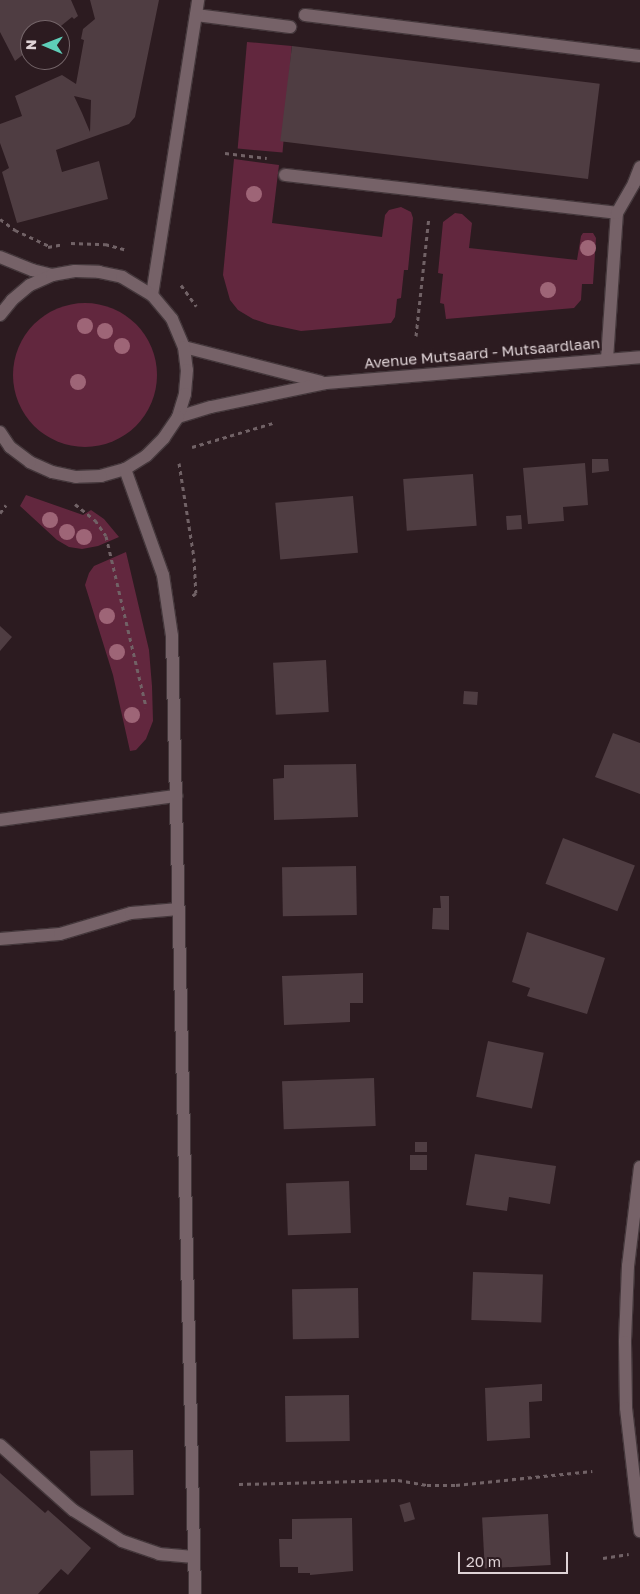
<!DOCTYPE html>
<html>
<head>
<meta charset="utf-8">
<style>
  body { margin:0 }
  #map { position:relative; width:640px; height:1594px; overflow:hidden; background:#2c1b20; font-family:"Golos Text",sans-serif }
  div>[style] { position:absolute }
  [style*='--x'] { left:calc(var(--x)*1px); top:calc(var(--y)*1px); width:calc(var(--w)*1px); rotate:calc(var(--a)*1deg) }
  .green>* { inset:0; background:#62273e; transform-origin:0 0 }
  .round { border-radius:50% }
  .building>* { inset:0; background:#4f3d42; transform-origin:0 0 }
  .path>* { height:3px; margin-top:-1.5px; transform-origin:0; background:repeating-linear-gradient(90deg,#716266 0 4px,transparent 0 8px) }
  .roads { filter:drop-shadow(1px 0 #44373b) drop-shadow(-1px 0 #44373b) drop-shadow(0 1px #44373b) drop-shadow(0 -1px #44373b) }
  .service>* { height:12px; margin:-6px; padding:0 6px; transform-origin:6px; border-radius:6px; background:#766268 }
  .minor>* { height:12px; margin:-6px; padding:0 6px; transform-origin:6px; border-radius:6px; background:#766268 }
  .tertiary>* { height:12px; margin:-6px; padding:0 6px; transform-origin:6px; border-radius:6px; background:#766268 }
  .secondary>* { height:12px; margin:-6px; padding:0 6px; transform-origin:6px; border-radius:6px; background:#766268 }
  .trees>* { width:16px; height:16px; margin:-8px; border-radius:50%; background:#9e6577 }
  span { translate:-50% -50%; white-space:nowrap; text-align:center; line-height:1.15; -webkit-text-stroke:5px #2c1b20; paint-order:stroke }
  .street-label { font-size:15px; color:#dfd3d6 }
  .north { position:absolute; left:20px; top:20px; width:50px; height:50px; box-sizing:border-box; background:#2c1b20; border:1px solid #746569; border-radius:50%; rotate:271deg; font-size:14px; font-weight:700; line-height:20px; text-align:center; color:#dfd3d6 }
  .north::after { content:''; display:block; margin:auto; width:18px; height:22px; background:#5eceb8; clip-path:polygon(50% 0,100% 100%,50% 72%,0 100%) }
  .scale { position:absolute; left:458px; top:1552px; width:110px; height:22px; box-sizing:border-box; border:2px solid #dfd3d6; border-top:0; padding-left:6px; font-size:15px; line-height:18px; white-space:nowrap; color:#dfd3d6; -webkit-text-stroke:4px #2c1b20; paint-order:stroke }
</style>
</head>
<body>
<div id="map">
  <div class="green">
    <div style="left:247px;top:42px;width:45px;height:107px;rotate:5deg"></div>
    <div style="clip-path:polygon(234px 159px,279px 165px,272px 223px,382px 237px,385px 215px,389px 210px,401px 207px,411px 212px,413px 218px,408px 270px,404px 270px,401px 298px,397px 299px,395px 317px,391px 323px,301px 331px,268px 324px,253px 319px,238px 310px,230px 300px,223px 275px)"></div>
    <div style="clip-path:polygon(455px 213px,462px 214px,472px 223px,469px 248px,577px 260px,581px 236px,583px 233px,593px 233px,596px 238px,593px 284px,582px 284px,581px 300px,574px 308px,446px 319px,444px 304px,440px 303px,443px 274px,438px 273px,443px 222px)"></div>
    <div class="round" style="left:13px;top:303px;width:144px;height:144px"></div>
    <div style="clip-path:polygon(26px 495px,83px 515px,91px 510px,104px 519px,119px 537px,98px 546px,82px 549px,69px 547px,57px 540px,20px 506px)"></div>
    <div style="clip-path:polygon(126px 552px,149px 650px,152px 686px,153px 721px,146px 739px,136px 750px,130px 751px,113px 675px,85px 585px,89px 573px,94px 566px)"></div>
  </div>
  <div class="building">
    <div style="clip-path:polygon(0 0,71px 0,78px 16px,74px 19px,72px 17px,56px 30px,30px 30px,30px 49px,15px 61px,0 32px)"></div>
    <div style="clip-path:polygon(evenodd,90px 0,159px 0,135px 117px,129px 124px,56px 150px,62px 172px,99px 161px,108px 199px,17px 223px,2px 172px,9px 168px,0 143px,0 124px,22px 116px,15px 96px,62px 75px,76px 84px,84px 40px,81px 39px,83px 29px,95px 19px,90px 0,74px 96px,91px 100px,90px 132px,82px 113px,74px 96px)"></div>
    <div style="left:292px;top:46px;width:310px;height:96px;rotate:7deg"></div>
    <div style="clip-path:polygon(592px 459px,608px 459px,609px 471px,592px 473px)"></div>
    <div style="clip-path:polygon(585px 463px,588px 505px,563px 507px,564px 521px,528px 524px,523px 468px)"></div>
    <div style="left:473px;top:474px;width:52px;height:70px;rotate:86deg"></div>
    <div style="left:353px;top:496px;width:57px;height:78px;rotate:85deg"></div>
    <div style="left:521px;top:515px;width:14px;height:15px;rotate:86deg"></div>
    <div style="clip-path:polygon(0 626px,12px 637px,0 651px)"></div>
    <div style="left:326px;top:660px;width:52px;height:53px;rotate:87deg"></div>
    <div style="left:464px;top:691px;width:14px;height:13px;rotate:4deg"></div>
    <div style="clip-path:polygon(613px 733px,640px 743px,640px 794px,595px 777px)"></div>
    <div style="clip-path:polygon(356px 764px,358px 817px,274px 820px,273px 779px,284px 778px,284px 765px)"></div>
    <div style="left:563px;top:838px;width:77px;height:49px;rotate:21deg"></div>
    <div style="left:356px;top:866px;width:49px;height:74px;rotate:89deg"></div>
    <div style="clip-path:polygon(440px 896px,449px 896px,449px 930px,432px 929px,433px 908px,441px 908px)"></div>
    <div style="clip-path:polygon(527px 932px,605px 958px,587px 1014px,527px 996px,530px 988px,512px 982px)"></div>
    <div style="clip-path:polygon(363px 973px,363px 1003px,350px 1003px,350px 1022px,284px 1025px,282px 976px)"></div>
    <div style="left:488px;top:1041px;width:57px;height:57px;rotate:12deg"></div>
    <div style="left:374px;top:1078px;width:48px;height:92px;rotate:88deg"></div>
    <div style="left:415px;top:1142px;width:12px;height:10px"></div>
    <div style="clip-path:polygon(475px 1154px,556px 1166px,550px 1204px,509px 1197px,507px 1211px,466px 1205px)"></div>
    <div style="left:410px;top:1155px;width:17px;height:15px"></div>
    <div style="left:349px;top:1181px;width:52px;height:63px;rotate:88deg"></div>
    <div style="left:473px;top:1272px;width:70px;height:48px;rotate:2deg"></div>
    <div style="left:358px;top:1288px;width:50px;height:66px;rotate:89deg"></div>
    <div style="clip-path:polygon(542px 1384px,542px 1401px,529px 1402px,530px 1438px,487px 1441px,485px 1388px)"></div>
    <div style="left:349px;top:1395px;width:46px;height:64px;rotate:89deg"></div>
    <div style="left:133px;top:1450px;width:45px;height:43px;rotate:89deg"></div>
    <div style="clip-path:polygon(0 1473px,45px 1513px,48px 1510px,91px 1548px,68px 1575px,61px 1569px,38px 1594px,0 1594px)"></div>
    <div style="left:410px;top:1502px;width:18px;height:11px;rotate:74deg"></div>
    <div style="left:548px;top:1514px;width:51px;height:66px;rotate:87deg"></div>
    <div style="clip-path:polygon(352px 1518px,353px 1571px,310px 1575px,310px 1573px,298px 1573px,298px 1567px,280px 1567px,279px 1539px,292px 1539px,292px 1519px)"></div>
  </div>
  <div class="path">
    <div style="--x:225;--y:153;--w:42;--a:6.8"></div>
    <div style="--x:0;--y:219;--w:19;--a:36"></div>
    <div style="--x:15;--y:230;--w:38;--a:25"></div>
    <div style="--x:71;--y:243;--w:34;--a:2"></div>
    <div style="--x:105;--y:244;--w:20;--a:15"></div>
    <div style="--x:48;--y:247;--w:16;--a:-11"></div>
    <div style="--x:181;--y:285;--w:26;--a:54"></div>
    <div style="--x:416;--y:336;--w:120;--a:-83.8"></div>
    <div style="--x:192;--y:447;--w:84;--a:-16.5"></div>
    <div style="--x:179;--y:463;--w:96;--a:81"></div>
    <div style="--x:194;--y:558;--w:35;--a:87"></div>
    <div style="--x:196;--y:593;--w:6;--a:141"></div>
    <div style="--x:75;--y:504;--w:26;--a:39"></div>
    <div style="--x:95;--y:520;--w:19;--a:55"></div>
    <div style="--x:106;--y:536;--w:176;--a:76.8"></div>
    <div style="--x:0;--y:513;--w:10;--a:-53"></div>
    <div style="--x:239;--y:1484;--w:159;--a:-1.4"></div>
    <div style="--x:398;--y:1480;--w:29;--a:10"></div>
    <div style="--x:427;--y:1485;--w:29;--a:0"></div>
    <div style="--x:456;--y:1485;--w:137;--a:-5.9"></div>
    <div style="--x:603;--y:1558;--w:26;--a:-9"></div>
  </div>
  <div class="roads">
    <div class="service">
      <div style="--x:196;--y:15;--w:95;--a:7.3"></div>
      <div style="--x:305;--y:15;--w:337;--a:7"></div>
      <div style="--x:285;--y:175;--w:334;--a:6.5"></div>
      <div style="--x:607;--y:359;--w:146;--a:-86.1"></div>
      <div style="--x:617;--y:213;--w:34;--a:-60"></div>
      <div style="--x:634;--y:183;--w:17;--a:-69"></div>
      <div style="--x:0;--y:820;--w:178;--a:-7.8"></div>
      <div style="--x:0;--y:939;--w:60;--a:-4.8"></div>
      <div style="--x:60;--y:934;--w:74;--a:-16.5"></div>
      <div style="--x:131;--y:913;--w:48;--a:-4.8"></div>
      <div style="--x:0;--y:1445;--w:98;--a:41.7"></div>
      <div style="--x:73;--y:1510;--w:58;--a:32.3"></div>
      <div style="--x:122;--y:1541;--w:39;--a:19"></div>
      <div style="--x:159;--y:1554;--w:35;--a:5"></div>
    </div>
    <div class="minor">
      <div style="--x:152;--y:295;--w:299;--a:-81.1"></div>
      <div style="--x:640;--y:1167;--w:100;--a:96.9"></div>
      <div style="--x:628;--y:1266;--w:76;--a:92.3"></div>
      <div style="--x:625;--y:1342;--w:66;--a:89.1"></div>
      <div style="--x:626;--y:1408;--w:124;--a:83.5"></div>
    </div>
    <div class="tertiary">
      <div style="--x:184;--y:347;--w:141;--a:14.3"></div>
      <div style="--x:178;--y:417;--w:34;--a:-17"></div>
      <div style="--x:211;--y:407;--w:117;--a:-11.8"></div>
      <div style="--x:326;--y:383;--w:315;--a:-4.7"></div>
    </div>
    <div class="secondary">
      <div style="--x:0;--y:257;--w:35;--a:22"></div>
      <div style="--x:32;--y:270;--w:21;--a:14"></div>
      <div style="--x:0;--y:315;--w:19;--a:-51"></div>
      <div style="--x:12;--y:300;--w:23;--a:-40"></div>
      <div style="--x:30;--y:285;--w:24;--a:-24"></div>
      <div style="--x:52;--y:275;--w:23;--a:-10"></div>
      <div style="--x:75;--y:271;--w:24;--a:2"></div>
      <div style="--x:99;--y:272;--w:24;--a:12"></div>
      <div style="--x:122;--y:277;--w:35;--a:31"></div>
      <div style="--x:152;--y:295;--w:31;--a:50"></div>
      <div style="--x:172;--y:319;--w:30;--a:67"></div>
      <div style="--x:184;--y:347;--w:23;--a:83"></div>
      <div style="--x:187;--y:370;--w:24;--a:95"></div>
      <div style="--x:185;--y:394;--w:24;--a:107"></div>
      <div style="--x:178;--y:417;--w:25;--a:124"></div>
      <div style="--x:164;--y:438;--w:25;--a:135"></div>
      <div style="--x:146;--y:456;--w:25;--a:148"></div>
      <div style="--x:125;--y:469;--w:25;--a:164"></div>
      <div style="--x:101;--y:476;--w:25;--a:178"></div>
      <div style="--x:76;--y:477;--w:25;--a:-168"></div>
      <div style="--x:52;--y:472;--w:24;--a:-156"></div>
      <div style="--x:30;--y:462;--w:25;--a:-143"></div>
      <div style="--x:10;--y:447;--w:18;--a:-124"></div>
      <div style="--x:125;--y:469;--w:113;--a:70.3"></div>
      <div style="--x:163;--y:575;--w:62;--a:81.6"></div>
      <div style="--x:172;--y:636;--w:958;--a:88.62"></div>
    </div>
  </div>
  <div class="trees">
    <div style="left:254px;top:194px"></div>
    <div style="left:588px;top:248px"></div>
    <div style="left:548px;top:290px"></div>
    <div style="left:85px;top:326px"></div>
    <div style="left:105px;top:331px"></div>
    <div style="left:122px;top:346px"></div>
    <div style="left:78px;top:382px"></div>
    <div style="left:50px;top:520px"></div>
    <div style="left:67px;top:532px"></div>
    <div style="left:84px;top:537px"></div>
    <div style="left:107px;top:616px"></div>
    <div style="left:117px;top:652px"></div>
    <div style="left:132px;top:715px"></div>
  </div>
  <div class="street-label">
    <span style="left:482px;top:353px;rotate:-5deg">Avenue Mutsaard - Mutsaardlaan</span>
  </div>
  <div class="north">N</div>
  <div class="scale">20 m</div>
</div>
</body>
</html>
